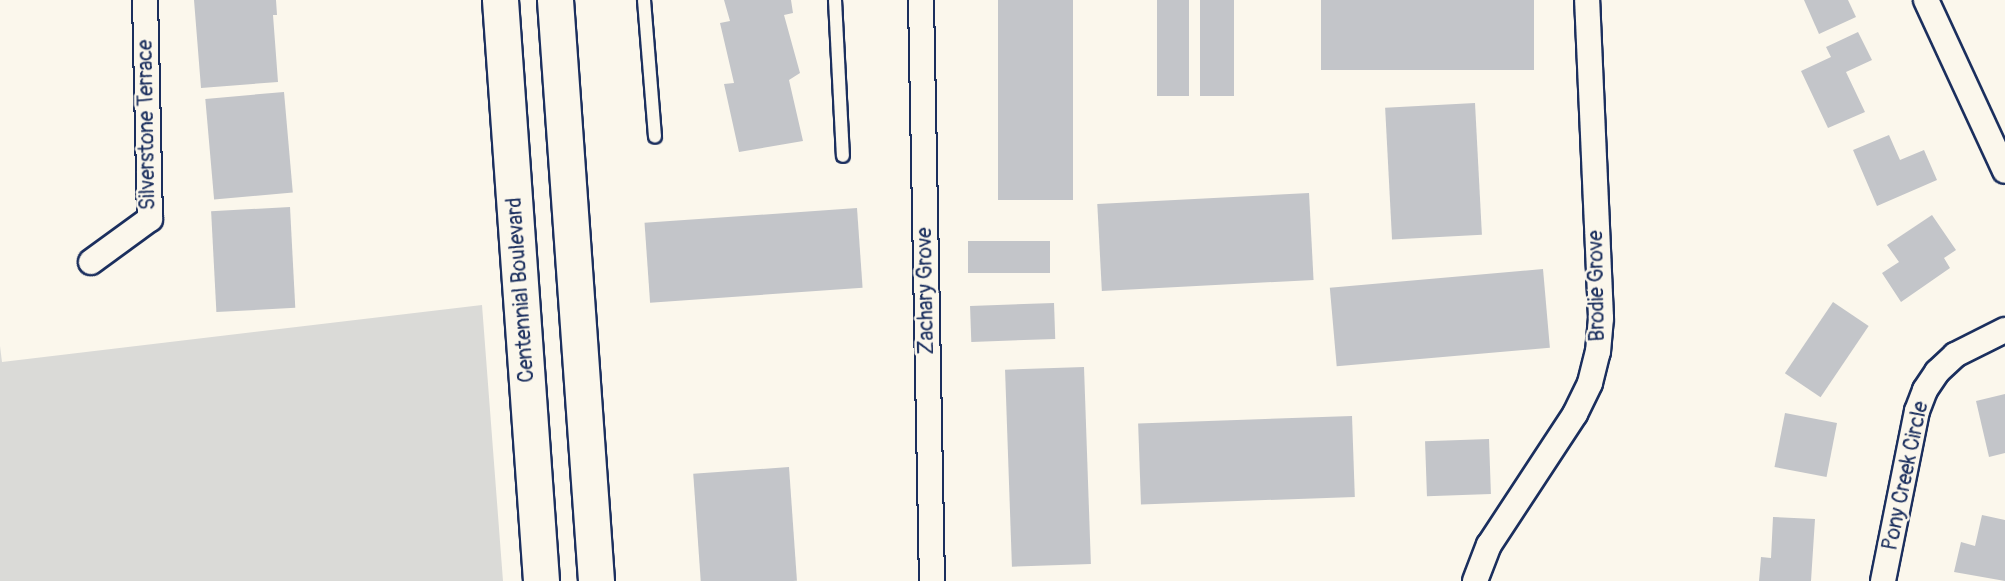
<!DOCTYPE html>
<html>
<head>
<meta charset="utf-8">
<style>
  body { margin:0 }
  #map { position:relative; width:2005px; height:581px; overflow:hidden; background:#fbf7ec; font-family:Pangolin,sans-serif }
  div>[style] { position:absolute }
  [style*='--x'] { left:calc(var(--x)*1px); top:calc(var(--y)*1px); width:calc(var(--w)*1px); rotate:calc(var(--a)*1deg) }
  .green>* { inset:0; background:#dadad7 }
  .building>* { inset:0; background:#c3c5c9; transform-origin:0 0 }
  .roads { filter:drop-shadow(2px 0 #1b2f5e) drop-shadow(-2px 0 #1b2f5e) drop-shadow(0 2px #1b2f5e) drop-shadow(0 -2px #1b2f5e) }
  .service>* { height:12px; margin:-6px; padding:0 6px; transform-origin:6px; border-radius:6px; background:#fbf7ec }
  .minor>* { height:24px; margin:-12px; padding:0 12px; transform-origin:12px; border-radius:12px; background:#fbf7ec }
  .secondary>* { height:35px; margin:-17.5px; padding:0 17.5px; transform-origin:17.5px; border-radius:17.5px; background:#fbf7ec }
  span { translate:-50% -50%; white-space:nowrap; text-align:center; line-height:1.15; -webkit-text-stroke:5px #fbf7ec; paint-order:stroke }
  .street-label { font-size:21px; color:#1b2f5e }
</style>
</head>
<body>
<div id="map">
  <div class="green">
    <div style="clip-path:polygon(482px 305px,503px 581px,0 581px,0 346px,2px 362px)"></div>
  </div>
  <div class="building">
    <div style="clip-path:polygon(194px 0,276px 0,277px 15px,273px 15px,278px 82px,201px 88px)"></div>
    <div style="clip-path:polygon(724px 0,791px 0,793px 13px,784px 15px,800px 73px,789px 80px,803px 141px,739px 152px,724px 84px,734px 83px,720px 23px,730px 21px)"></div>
    <div style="left:998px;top:0;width:75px;height:200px"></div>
    <div style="left:1157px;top:0;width:32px;height:96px"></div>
    <div style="left:1200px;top:0;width:34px;height:96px"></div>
    <div style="left:1321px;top:0;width:213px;height:70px"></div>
    <div style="clip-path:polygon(1804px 0,1848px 0,1856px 17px,1819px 34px)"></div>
    <div style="clip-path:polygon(1858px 32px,1872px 60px,1846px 72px,1865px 112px,1828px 128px,1801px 71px,1831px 57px,1826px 47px)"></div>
    <div style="left:284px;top:92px;width:101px;height:79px;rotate:85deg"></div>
    <div style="left:1475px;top:103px;width:132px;height:90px;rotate:87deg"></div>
    <div style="clip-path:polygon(1889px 135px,1900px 160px,1924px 150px,1937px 180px,1877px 206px,1853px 150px)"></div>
    <div style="left:1309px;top:193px;width:87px;height:212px;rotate:87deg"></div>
    <div style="left:290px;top:207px;width:101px;height:79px;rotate:87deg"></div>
    <div style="left:857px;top:208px;width:80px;height:213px;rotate:86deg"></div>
    <div style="clip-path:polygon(1932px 215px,1956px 250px,1944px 258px,1950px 268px,1901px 302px,1882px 273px,1899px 262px,1887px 245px)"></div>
    <div style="left:1050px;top:241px;width:32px;height:82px;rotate:90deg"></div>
    <div style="left:1543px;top:269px;width:79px;height:214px;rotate:85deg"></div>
    <div style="left:1833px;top:302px;width:43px;height:86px;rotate:34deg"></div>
    <div style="left:1054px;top:303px;width:36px;height:84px;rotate:88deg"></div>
    <div style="left:1084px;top:367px;width:197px;height:79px;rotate:88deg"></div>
    <div style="clip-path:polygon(2005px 394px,2005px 453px,1989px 457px,1976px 401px)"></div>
    <div style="left:1785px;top:413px;width:53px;height:55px;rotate:11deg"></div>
    <div style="left:1352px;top:416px;width:81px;height:214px;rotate:88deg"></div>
    <div style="left:1489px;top:439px;width:55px;height:64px;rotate:88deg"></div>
    <div style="left:789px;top:467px;width:114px;height:96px;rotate:86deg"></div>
    <div style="clip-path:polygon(1982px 515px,2005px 520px,2005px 581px,1954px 572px,1961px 542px,1975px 546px)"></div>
    <div style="clip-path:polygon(1773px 517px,1815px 519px,1811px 581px,1759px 581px,1761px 557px,1771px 558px)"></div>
  </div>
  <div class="roads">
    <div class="service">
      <div style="--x:644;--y:0;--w:137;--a:85.4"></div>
      <div style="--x:835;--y:0;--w:156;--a:87.1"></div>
    </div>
    <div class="minor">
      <div style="--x:921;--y:0;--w:581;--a:88.92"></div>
      <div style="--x:1926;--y:0;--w:188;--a:65.2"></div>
      <div style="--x:91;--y:262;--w:73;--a:-36.1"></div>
      <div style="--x:150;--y:219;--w:219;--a:-91.3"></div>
      <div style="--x:1475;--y:581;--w:39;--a:-69"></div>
      <div style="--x:1489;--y:545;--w:157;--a:-56.7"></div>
      <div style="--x:1575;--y:414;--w:34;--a:-64"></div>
      <div style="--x:1590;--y:383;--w:32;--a:-76"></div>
      <div style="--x:1598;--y:352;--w:34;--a:-85"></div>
      <div style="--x:1601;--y:318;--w:318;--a:-92.5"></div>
      <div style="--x:1883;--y:581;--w:173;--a:-78.7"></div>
      <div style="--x:1917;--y:411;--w:22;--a:-69"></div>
      <div style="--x:1925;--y:390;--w:22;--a:-56"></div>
      <div style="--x:1937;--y:372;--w:25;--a:-43"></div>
      <div style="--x:1955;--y:355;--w:56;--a:-26.6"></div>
    </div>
    <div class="secondary">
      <div style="--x:500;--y:0;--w:582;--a:85.96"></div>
      <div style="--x:555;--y:0;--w:582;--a:85.96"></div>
    </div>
  </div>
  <div class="street-label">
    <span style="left:147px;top:125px;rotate:-91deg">Silverstone Terrace</span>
    <span style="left:1597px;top:286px;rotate:-91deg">Brodie Grove</span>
    <span style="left:521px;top:290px;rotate:-94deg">Centennial Boulevard</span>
    <span style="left:926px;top:291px;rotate:-91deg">Zachary Grove</span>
    <span style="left:1906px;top:476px;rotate:-78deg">Pony Creek Circle</span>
  </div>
</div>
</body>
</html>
